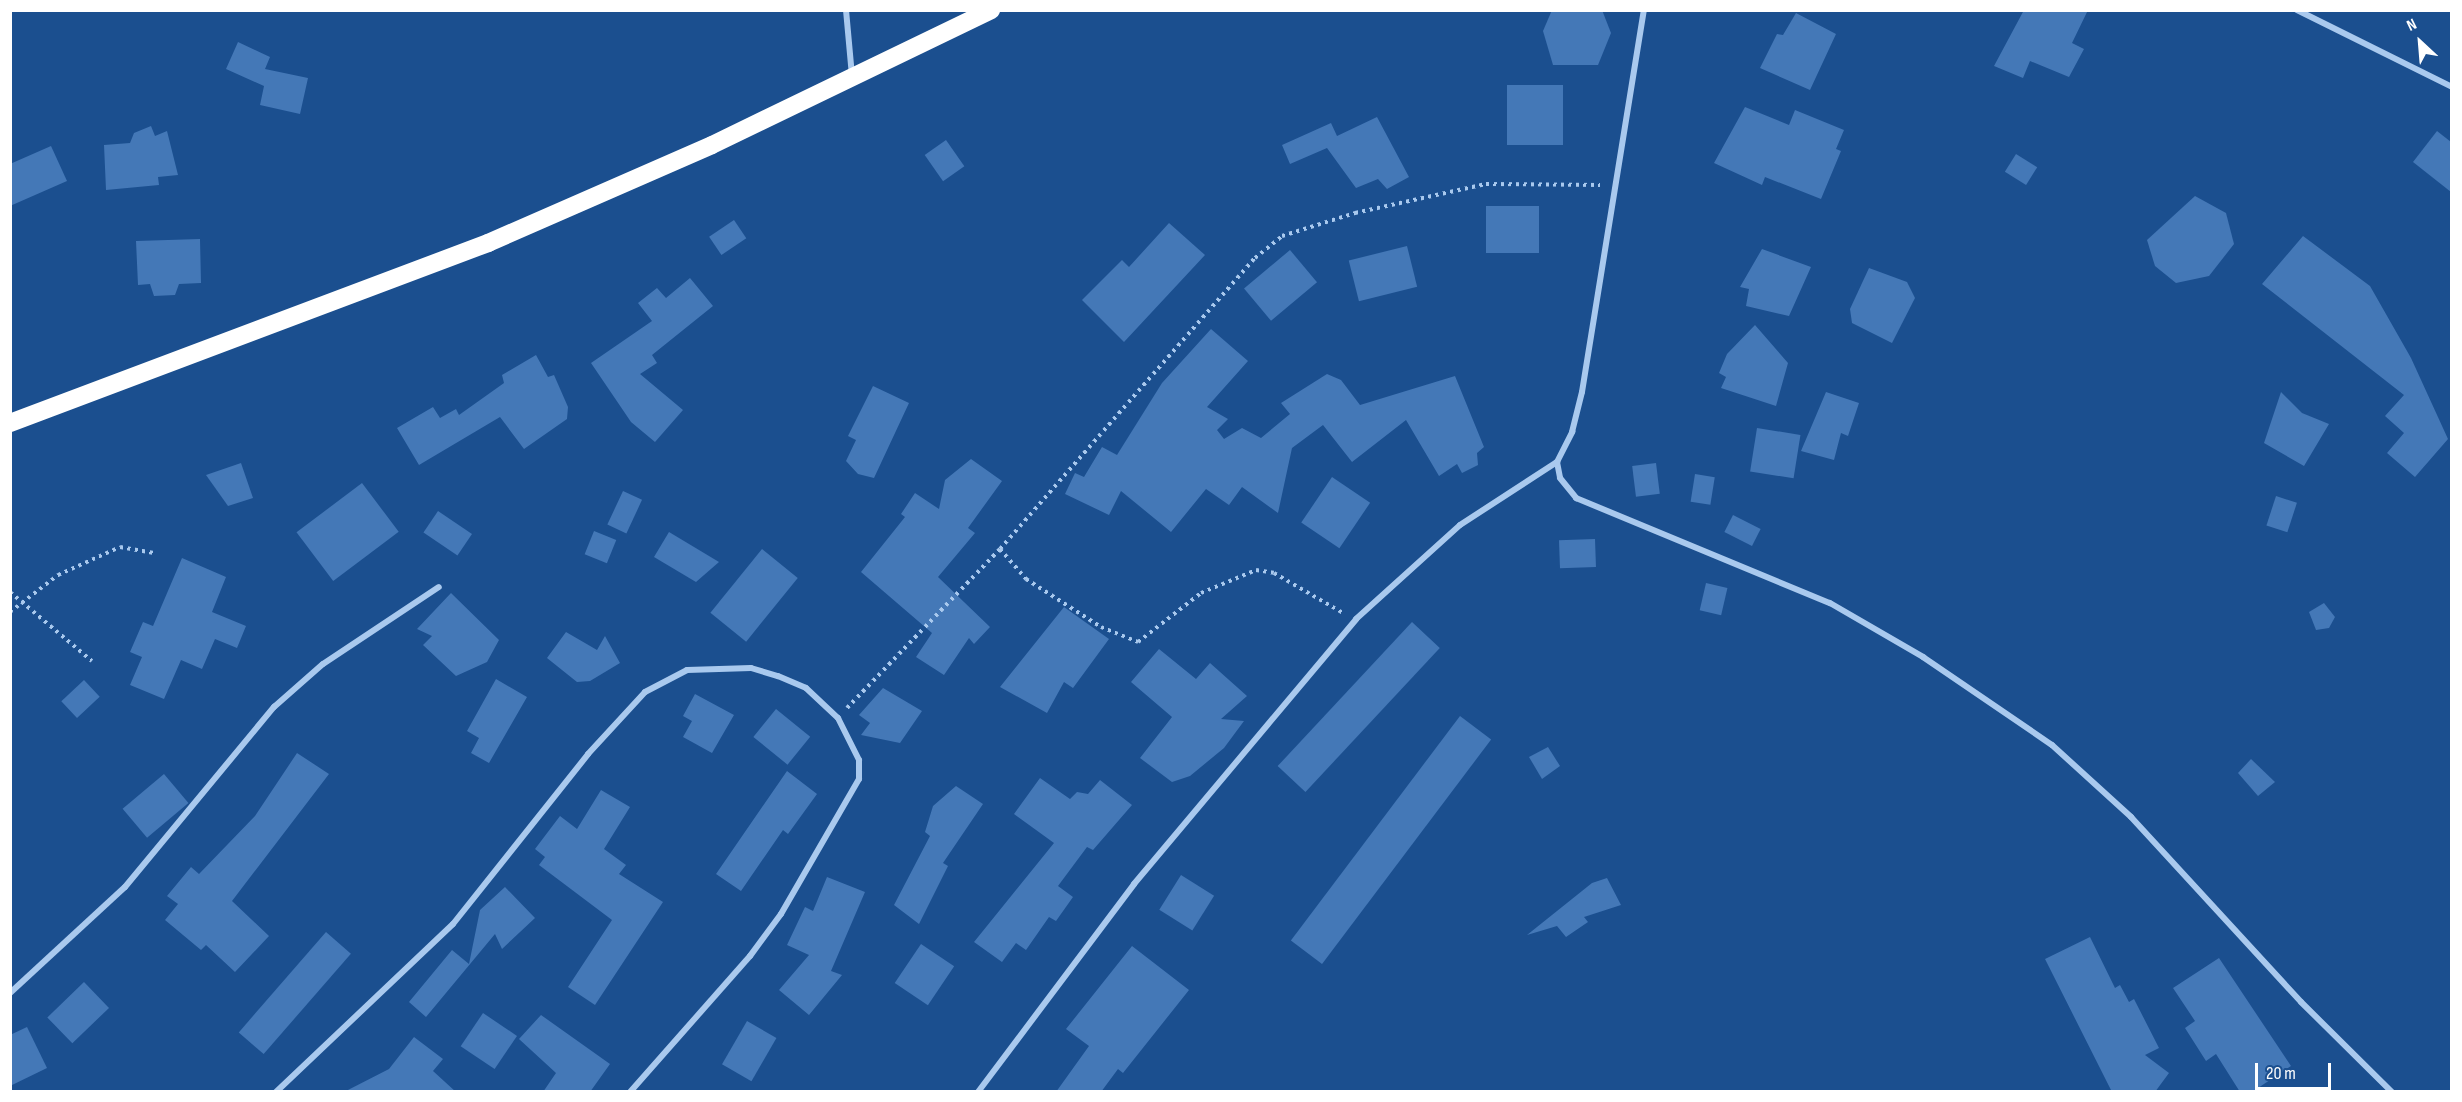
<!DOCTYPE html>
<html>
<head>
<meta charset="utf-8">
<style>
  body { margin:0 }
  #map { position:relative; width:2462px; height:1102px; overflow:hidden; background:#1b4f8f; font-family:"Sofia Sans Condensed",sans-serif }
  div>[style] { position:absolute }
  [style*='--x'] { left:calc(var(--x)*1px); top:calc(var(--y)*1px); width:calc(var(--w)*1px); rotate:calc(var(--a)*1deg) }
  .building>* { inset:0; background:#4478b7; transform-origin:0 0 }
  .path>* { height:4px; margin-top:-2px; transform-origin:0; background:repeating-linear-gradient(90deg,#a9c9ee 0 3px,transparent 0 7.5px) }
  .street>* { height:6px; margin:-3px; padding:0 3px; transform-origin:3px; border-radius:3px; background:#a9c9ee }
  .highway>* { height:18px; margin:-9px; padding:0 9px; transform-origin:9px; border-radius:9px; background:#fff }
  span { translate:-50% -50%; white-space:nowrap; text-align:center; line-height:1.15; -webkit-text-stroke:5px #1b4f8f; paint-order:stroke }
  .frame { position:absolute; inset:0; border:12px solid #fff; pointer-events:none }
  .north { position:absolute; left:2390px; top:12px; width:60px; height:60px; -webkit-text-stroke:4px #1b4f8f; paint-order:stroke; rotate:334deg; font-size:16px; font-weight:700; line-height:24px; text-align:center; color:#fff }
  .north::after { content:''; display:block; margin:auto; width:21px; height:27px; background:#fff; clip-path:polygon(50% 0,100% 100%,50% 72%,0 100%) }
  .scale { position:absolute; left:2255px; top:1063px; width:76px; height:27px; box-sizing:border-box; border:3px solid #fff; border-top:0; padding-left:8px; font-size:18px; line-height:21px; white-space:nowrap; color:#fff; -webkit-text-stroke:4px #1b4f8f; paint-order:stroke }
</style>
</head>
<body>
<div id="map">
  <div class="building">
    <div style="clip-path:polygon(1552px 10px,1602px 10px,1611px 33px,1598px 65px,1553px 65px,1543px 31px)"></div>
    <div style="clip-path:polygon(2024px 10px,2088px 10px,2072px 43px,2084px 49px,2069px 77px,2030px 61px,2023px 78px,1994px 66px)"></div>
    <div style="clip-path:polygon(1796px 13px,1836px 34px,1810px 90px,1760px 68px,1777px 34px,1783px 35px)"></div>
    <div style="clip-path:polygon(238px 42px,270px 57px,265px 69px,308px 78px,300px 114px,260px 105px,264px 86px,226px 69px)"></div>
    <div style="left:1507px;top:85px;width:56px;height:60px"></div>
    <div style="clip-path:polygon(1745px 107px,1789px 125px,1795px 110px,1844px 130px,1836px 149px,1841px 151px,1821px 199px,1765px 177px,1762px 185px,1714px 163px)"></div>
    <div style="clip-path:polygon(1377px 117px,1409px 177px,1387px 189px,1378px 179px,1356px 188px,1327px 148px,1290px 164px,1282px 145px,1331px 123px,1337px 136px)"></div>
    <div style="clip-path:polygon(151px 126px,155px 136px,167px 131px,178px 175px,158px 177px,159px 185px,106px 190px,104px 145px,130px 143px,134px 133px)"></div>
    <div style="clip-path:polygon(2437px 131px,2451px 142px,2451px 192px,2413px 162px)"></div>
    <div style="left:946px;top:140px;width:32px;height:26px;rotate:55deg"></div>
    <div style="clip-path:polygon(51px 146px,67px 181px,10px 206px,10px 164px)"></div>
    <div style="left:2016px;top:154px;width:25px;height:21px;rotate:32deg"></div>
    <div style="clip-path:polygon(2195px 196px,2226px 213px,2234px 244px,2209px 276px,2176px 283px,2155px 266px,2147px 240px)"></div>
    <div style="left:1539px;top:206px;width:47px;height:53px;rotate:90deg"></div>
    <div style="left:734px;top:220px;width:22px;height:30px;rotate:56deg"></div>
    <div style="clip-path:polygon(1169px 223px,1205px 255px,1124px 342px,1082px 300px,1122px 260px,1129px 267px)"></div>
    <div style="clip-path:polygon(2303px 236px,2370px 286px,2411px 358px,2448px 439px,2415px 477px,2387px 453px,2404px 433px,2385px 416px,2404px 395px,2262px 284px)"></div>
    <div style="clip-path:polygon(200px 239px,201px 283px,179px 284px,175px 295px,154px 296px,150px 284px,138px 285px,136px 241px)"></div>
    <div style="left:1407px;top:246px;width:42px;height:60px;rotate:76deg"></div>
    <div style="clip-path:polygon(1762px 249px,1811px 267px,1789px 316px,1746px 306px,1749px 289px,1740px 287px)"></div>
    <div style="left:1290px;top:250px;width:42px;height:60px;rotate:50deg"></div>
    <div style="clip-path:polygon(1869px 268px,1907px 282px,1915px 298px,1892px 343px,1852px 323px,1850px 309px)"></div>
    <div style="clip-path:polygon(690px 278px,713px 306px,652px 355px,657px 363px,640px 374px,683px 410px,655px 442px,631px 422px,591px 363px,652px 321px,638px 303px,657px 288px,666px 298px)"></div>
    <div style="clip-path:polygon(1755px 325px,1788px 363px,1776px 406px,1721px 388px,1726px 377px,1719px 373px,1727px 354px)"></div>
    <div style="clip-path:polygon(1211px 329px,1248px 361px,1207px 407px,1228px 419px,1217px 430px,1224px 439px,1242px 428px,1261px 438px,1290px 414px,1281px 403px,1327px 374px,1341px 380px,1360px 405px,1455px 376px,1484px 447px,1477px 453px,1478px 465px,1462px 473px,1457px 464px,1439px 476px,1406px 420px,1352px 462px,1323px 425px,1292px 448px,1278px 513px,1242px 487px,1229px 505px,1206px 489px,1171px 532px,1121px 491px,1109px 515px,1065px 494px,1075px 473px,1084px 477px,1102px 447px,1117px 455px,1162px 383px)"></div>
    <div style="clip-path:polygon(536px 355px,548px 377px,554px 375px,568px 407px,567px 419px,524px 449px,500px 417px,419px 465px,397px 428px,433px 407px,440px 418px,456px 409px,459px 415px,504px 383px,502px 375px)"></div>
    <div style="clip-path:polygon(873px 386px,909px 403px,874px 478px,858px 474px,846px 461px,856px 440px,848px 436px)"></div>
    <div style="clip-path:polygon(1826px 392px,1859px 403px,1848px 436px,1841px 433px,1834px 460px,1801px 451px)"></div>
    <div style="clip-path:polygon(2281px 392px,2302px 413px,2329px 424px,2304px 466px,2264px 443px)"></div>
    <div style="left:1757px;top:428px;width:44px;height:44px;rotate:9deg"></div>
    <div style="clip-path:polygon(971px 459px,1002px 481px,968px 528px,975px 533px,938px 577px,990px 627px,974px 644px,969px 638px,944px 675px,916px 657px,932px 633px,861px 572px,905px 517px,901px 514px,915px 493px,939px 509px,945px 480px)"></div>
    <div style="clip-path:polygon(241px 463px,253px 498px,228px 506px,206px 475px)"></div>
    <div style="left:1656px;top:463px;width:31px;height:24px;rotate:83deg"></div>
    <div style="left:1695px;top:474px;width:20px;height:28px;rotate:9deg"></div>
    <div style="left:1332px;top:477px;width:46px;height:55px;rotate:34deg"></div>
    <div style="left:362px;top:483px;width:61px;height:82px;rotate:53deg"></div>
    <div style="left:623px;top:491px;width:21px;height:37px;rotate:25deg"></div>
    <div style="left:2276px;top:496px;width:22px;height:31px;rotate:18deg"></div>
    <div style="left:438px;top:511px;width:41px;height:26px;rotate:34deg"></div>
    <div style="left:1733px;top:515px;width:31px;height:19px;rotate:27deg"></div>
    <div style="left:594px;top:531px;width:24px;height:25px;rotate:22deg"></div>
    <div style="clip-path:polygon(669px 532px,719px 562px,696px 582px,654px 557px)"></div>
    <div style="left:1595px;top:539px;width:28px;height:36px;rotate:88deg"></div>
    <div style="left:762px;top:549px;width:46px;height:82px;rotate:39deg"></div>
    <div style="clip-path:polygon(182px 558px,226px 577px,212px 612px,246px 626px,237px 648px,215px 639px,202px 669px,181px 660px,164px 699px,130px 685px,142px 657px,130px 652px,143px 622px,153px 626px)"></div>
    <div style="left:1706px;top:583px;width:22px;height:28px;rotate:13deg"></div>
    <div style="clip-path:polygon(451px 593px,499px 640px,487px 662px,456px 676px,423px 645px,432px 636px,417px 629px)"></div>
    <div style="clip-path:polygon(2324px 603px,2335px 617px,2329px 628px,2316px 630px,2309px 612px)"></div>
    <div style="clip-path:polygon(1064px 607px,1109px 639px,1073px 688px,1064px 682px,1047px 713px,1000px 687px)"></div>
    <div style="left:1412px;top:622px;width:38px;height:197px;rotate:43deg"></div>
    <div style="clip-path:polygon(566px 632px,597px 650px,605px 636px,620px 663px,590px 681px,577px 682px,547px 658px)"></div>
    <div style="clip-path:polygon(1159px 649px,1196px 679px,1210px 663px,1247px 696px,1221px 719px,1244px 721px,1224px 748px,1190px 776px,1172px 782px,1140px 758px,1172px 717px,1131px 682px)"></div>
    <div style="clip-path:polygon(496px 679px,527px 697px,489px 763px,471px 753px,479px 738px,467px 731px)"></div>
    <div style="left:84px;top:680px;width:23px;height:31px;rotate:47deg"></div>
    <div style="clip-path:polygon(883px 688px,922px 711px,900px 743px,861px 735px,870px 723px,859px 715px)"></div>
    <div style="clip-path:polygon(695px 694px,734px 715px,712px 753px,683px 737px,692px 721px,683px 716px)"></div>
    <div style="left:776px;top:709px;width:44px;height:36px;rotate:39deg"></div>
    <div style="left:1460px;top:716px;width:39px;height:281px;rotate:37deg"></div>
    <div style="clip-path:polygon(1548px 747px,1560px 766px,1542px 779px,1529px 757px)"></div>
    <div style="clip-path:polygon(297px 753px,329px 774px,232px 901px,269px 936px,235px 972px,206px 945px,201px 950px,165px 920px,178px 904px,167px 896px,191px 867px,199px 874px,255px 816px)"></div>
    <div style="clip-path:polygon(2251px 759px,2275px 782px,2258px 796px,2238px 773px)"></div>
    <div style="clip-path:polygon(787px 771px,817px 794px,788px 834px,783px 830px,741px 891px,716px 874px)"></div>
    <div style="left:164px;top:774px;width:38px;height:54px;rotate:50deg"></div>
    <div style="clip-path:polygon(1040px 778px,1070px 799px,1077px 792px,1088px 794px,1100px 780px,1132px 805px,1093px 850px,1087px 847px,1058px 886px,1073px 897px,1056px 921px,1049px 917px,1026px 950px,1016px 943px,1002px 962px,974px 942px,1054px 843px,1014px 814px)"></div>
    <div style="clip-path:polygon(956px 786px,983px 804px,943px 863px,948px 866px,919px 924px,894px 905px,930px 836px,925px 832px,933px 806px)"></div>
    <div style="clip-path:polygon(601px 790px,630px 807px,604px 849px,626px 865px,619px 874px,663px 902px,595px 1005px,568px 987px,612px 920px,539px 865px,545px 857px,535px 849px,560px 816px,577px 829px)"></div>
    <div style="left:1181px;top:875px;width:39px;height:41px;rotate:32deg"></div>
    <div style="clip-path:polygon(827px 877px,865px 892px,831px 971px,842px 975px,809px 1015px,779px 990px,809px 955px,787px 945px,805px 907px,813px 911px)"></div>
    <div style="clip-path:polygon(1607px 878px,1621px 905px,1584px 917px,1588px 922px,1566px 937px,1557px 926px,1527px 935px,1592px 883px)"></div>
    <div style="clip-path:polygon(505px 887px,535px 918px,502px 949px,495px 934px,426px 1017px,409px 1002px,452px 950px,469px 964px,480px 910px)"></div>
    <div style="left:326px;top:932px;width:33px;height:133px;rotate:41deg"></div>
    <div style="clip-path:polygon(2090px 937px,2115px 988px,2120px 985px,2129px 1002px,2134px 999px,2159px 1048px,2145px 1055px,2169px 1073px,2155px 1092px,2112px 1092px,2045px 959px)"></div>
    <div style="left:921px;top:944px;width:40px;height:47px;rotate:34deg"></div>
    <div style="clip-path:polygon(1132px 946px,1189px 990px,1123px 1073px,1118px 1069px,1101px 1092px,1056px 1092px,1089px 1046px,1066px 1029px)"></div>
    <div style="clip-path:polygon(2219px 958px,2291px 1066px,2252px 1092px,2240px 1092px,2216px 1054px,2206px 1061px,2185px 1028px,2195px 1021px,2173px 988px)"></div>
    <div style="left:84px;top:982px;width:36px;height:51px;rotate:46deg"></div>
    <div style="left:483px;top:1013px;width:41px;height:40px;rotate:34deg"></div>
    <div style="clip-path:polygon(541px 1015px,610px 1064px,590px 1092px,543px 1092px,556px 1073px,519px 1039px)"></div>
    <div style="left:747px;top:1021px;width:34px;height:50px;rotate:30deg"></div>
    <div style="clip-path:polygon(27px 1027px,47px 1068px,10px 1086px,10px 1035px)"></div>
    <div style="clip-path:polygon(414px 1037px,443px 1059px,433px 1071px,456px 1092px,344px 1092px,389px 1069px)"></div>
  </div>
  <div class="path">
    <div style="--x:1000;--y:549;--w:40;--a:49"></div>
    <div style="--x:1026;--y:579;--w:89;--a:32.6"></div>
    <div style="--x:1101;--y:627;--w:40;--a:22"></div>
    <div style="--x:1138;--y:642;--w:80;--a:-37.9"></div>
    <div style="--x:1201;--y:593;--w:60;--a:-22.7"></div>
    <div style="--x:1256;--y:570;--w:18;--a:9"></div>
    <div style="--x:1274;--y:573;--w:80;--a:30.1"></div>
    <div style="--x:10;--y:592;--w:107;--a:40.1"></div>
    <div style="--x:10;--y:612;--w:61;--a:-37.6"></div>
    <div style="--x:58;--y:575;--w:68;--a:-24.3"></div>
    <div style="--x:120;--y:547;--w:36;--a:10"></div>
    <div style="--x:847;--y:708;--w:221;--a:-46.1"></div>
    <div style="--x:1000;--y:549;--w:387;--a:-48.8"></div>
    <div style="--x:1255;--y:258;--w:35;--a:-39"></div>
    <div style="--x:1282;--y:236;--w:77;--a:-17.5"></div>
    <div style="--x:1355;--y:213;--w:134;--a:-12.5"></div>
    <div style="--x:1486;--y:184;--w:114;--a:0.5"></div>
  </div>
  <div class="street">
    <div style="--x:846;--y:10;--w:66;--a:84.8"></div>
    <div style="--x:2297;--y:10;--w:173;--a:26.4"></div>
    <div style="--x:1557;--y:462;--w:16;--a:79"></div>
    <div style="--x:1560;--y:478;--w:26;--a:51"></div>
    <div style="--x:1576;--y:498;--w:275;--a:22.5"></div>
    <div style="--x:1830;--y:603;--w:108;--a:30.1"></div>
    <div style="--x:1923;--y:657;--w:156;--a:34.3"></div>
    <div style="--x:2052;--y:745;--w:107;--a:42.3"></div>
    <div style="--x:2131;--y:817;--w:251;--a:47.4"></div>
    <div style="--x:2301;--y:1002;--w:128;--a:44.7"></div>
    <div style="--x:10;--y:993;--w:156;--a:-42.7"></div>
    <div style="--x:125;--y:887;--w:234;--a:-50.4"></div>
    <div style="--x:274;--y:707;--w:65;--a:-41.3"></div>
    <div style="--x:323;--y:664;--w:139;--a:-33.6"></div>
    <div style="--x:276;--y:1092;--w:244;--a:-43.5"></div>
    <div style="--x:453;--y:924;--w:217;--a:-51.5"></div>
    <div style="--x:588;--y:754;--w:84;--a:-47.4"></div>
    <div style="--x:645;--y:692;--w:47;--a:-27.6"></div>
    <div style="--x:687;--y:670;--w:64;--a:-1.8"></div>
    <div style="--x:751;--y:668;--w:28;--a:17"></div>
    <div style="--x:778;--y:676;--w:30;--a:23"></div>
    <div style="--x:806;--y:688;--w:44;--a:43.2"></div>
    <div style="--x:838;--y:718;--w:47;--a:63.4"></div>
    <div style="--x:859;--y:760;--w:19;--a:90"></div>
    <div style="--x:859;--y:779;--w:156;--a:120"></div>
    <div style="--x:781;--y:914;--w:52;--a:126.4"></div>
    <div style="--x:750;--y:956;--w:181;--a:131.4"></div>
    <div style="--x:978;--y:1092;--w:260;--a:-53.1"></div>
    <div style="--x:1134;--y:884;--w:346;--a:-50"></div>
    <div style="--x:1356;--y:619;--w:140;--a:-42.1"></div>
    <div style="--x:1460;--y:525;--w:116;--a:-33"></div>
    <div style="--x:1557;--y:462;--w:34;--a:-63"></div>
    <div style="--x:1572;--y:432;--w:41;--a:-76"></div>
    <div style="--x:1582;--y:392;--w:387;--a:-80.8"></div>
  </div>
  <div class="highway">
    <div style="--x:10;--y:423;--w:511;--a:-20.63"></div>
    <div style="--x:488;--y:243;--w:244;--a:-23.6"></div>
    <div style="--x:712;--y:145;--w:310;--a:-25.8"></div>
  </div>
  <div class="frame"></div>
  <div class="north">N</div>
  <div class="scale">20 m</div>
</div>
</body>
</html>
